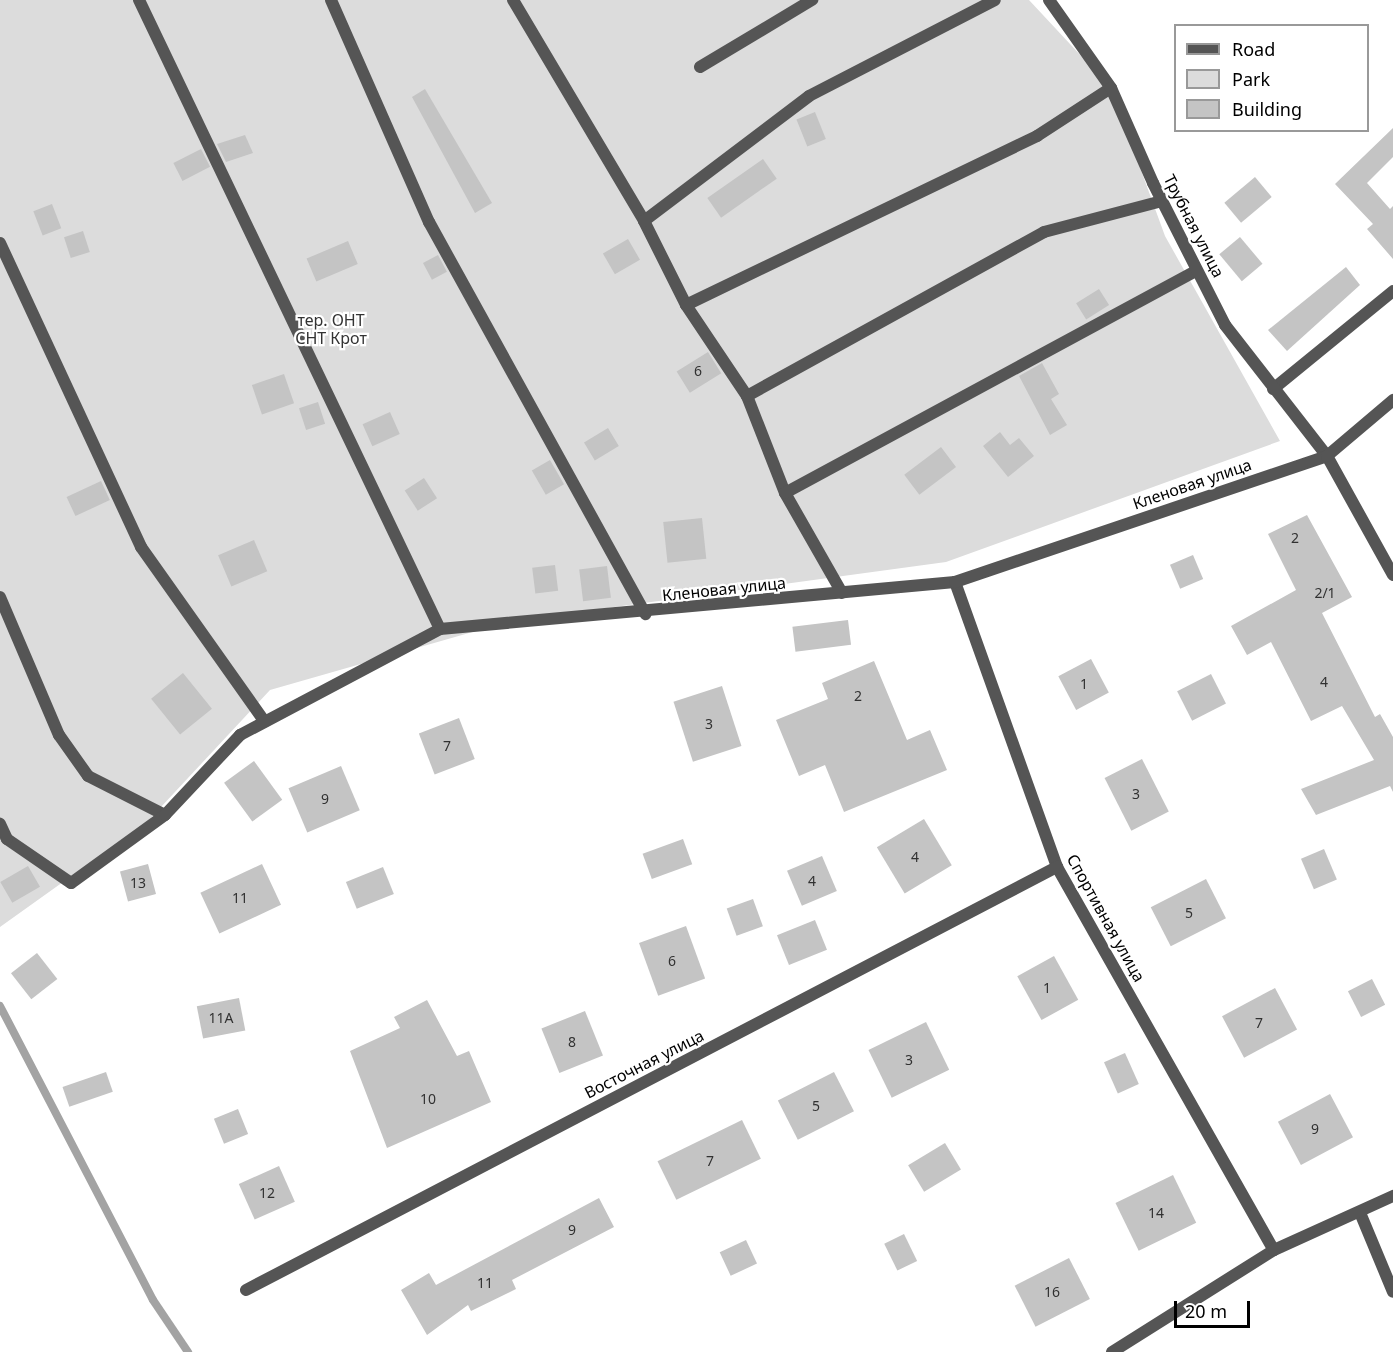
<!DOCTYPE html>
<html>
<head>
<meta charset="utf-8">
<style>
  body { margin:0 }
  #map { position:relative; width:1393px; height:1352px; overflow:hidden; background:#fff; font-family:"Noto Sans",sans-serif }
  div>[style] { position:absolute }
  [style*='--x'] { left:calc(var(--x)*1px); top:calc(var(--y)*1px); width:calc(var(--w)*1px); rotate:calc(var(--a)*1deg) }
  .green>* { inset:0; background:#dcdcdc }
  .stream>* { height:8px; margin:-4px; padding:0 4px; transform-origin:4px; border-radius:4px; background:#a3a3a3 }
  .building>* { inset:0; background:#c4c4c4; transform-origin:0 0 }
  .service>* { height:12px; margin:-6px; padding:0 6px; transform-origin:6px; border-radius:6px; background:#555 }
  .minor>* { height:12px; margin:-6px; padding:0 6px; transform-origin:6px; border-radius:6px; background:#555 }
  span { translate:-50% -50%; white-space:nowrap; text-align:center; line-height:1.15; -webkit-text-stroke:4.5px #fff; paint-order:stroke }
  .number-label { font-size:14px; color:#313131 }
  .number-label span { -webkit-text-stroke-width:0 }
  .street-label { font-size:16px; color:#000 }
  .park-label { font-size:16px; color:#333 }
  .legend { position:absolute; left:1174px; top:24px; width:195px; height:108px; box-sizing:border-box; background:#fff; border:2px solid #999; margin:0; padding:8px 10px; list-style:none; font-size:18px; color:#000 }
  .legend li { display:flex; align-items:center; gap:12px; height:30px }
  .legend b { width:30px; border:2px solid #999 }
  .scale { position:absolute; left:1174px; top:1301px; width:76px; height:27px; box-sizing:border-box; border:3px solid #000; border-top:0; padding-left:8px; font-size:18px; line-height:21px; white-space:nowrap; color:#000; -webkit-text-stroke:4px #fff; paint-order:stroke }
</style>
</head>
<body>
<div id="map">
  <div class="green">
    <div style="clip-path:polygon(0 0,1029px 0,1111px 88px,1165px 236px,1280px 441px,946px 562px,511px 621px,270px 690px,147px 822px,0 927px)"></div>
  </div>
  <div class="stream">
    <div style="--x:0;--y:1006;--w:331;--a:62.5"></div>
    <div style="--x:153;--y:1300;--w:63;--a:56.1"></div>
  </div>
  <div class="building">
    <div style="clip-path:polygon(425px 89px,492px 203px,475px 213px,412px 97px)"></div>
    <div style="left:815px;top:112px;width:29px;height:20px;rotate:68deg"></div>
    <div style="clip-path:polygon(1393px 128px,1393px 157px,1367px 183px,1390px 209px,1393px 206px,1393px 259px,1367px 229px,1373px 224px,1335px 184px)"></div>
    <div style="clip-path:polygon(245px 135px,253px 153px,226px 162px,217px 144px)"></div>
    <div style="left:201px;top:149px;width:20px;height:31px;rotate:63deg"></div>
    <div style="left:763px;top:159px;width:24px;height:68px;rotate:55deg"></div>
    <div style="left:1255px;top:177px;width:26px;height:40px;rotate:50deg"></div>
    <div style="left:52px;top:204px;width:26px;height:20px;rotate:69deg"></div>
    <div style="left:83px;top:231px;width:22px;height:20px;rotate:72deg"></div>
    <div style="left:1240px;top:237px;width:35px;height:27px;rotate:50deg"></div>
    <div style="left:628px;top:239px;width:24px;height:29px;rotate:60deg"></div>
    <div style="left:348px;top:241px;width:25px;height:45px;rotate:67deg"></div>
    <div style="left:438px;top:255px;width:19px;height:17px;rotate:62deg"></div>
    <div style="clip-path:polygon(1346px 267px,1360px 285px,1287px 351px,1268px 330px)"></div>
    <div style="left:1099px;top:289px;width:19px;height:27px;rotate:58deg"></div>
    <div style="left:708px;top:352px;width:25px;height:37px;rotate:58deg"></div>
    <div style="clip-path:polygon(1042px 363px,1059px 394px,1051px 399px,1067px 425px,1050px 435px,1019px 376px)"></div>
    <div style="left:284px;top:374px;width:31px;height:34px;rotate:71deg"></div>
    <div style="left:318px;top:402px;width:23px;height:20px;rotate:72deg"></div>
    <div style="left:390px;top:412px;width:24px;height:30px;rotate:66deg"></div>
    <div style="left:608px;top:428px;width:21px;height:28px;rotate:59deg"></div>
    <div style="clip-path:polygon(1000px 432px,1010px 445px,1019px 438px,1034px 456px,1008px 477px,983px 446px)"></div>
    <div style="left:941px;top:447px;width:25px;height:46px;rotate:53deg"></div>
    <div style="left:550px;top:460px;width:28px;height:21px;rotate:60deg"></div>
    <div style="left:424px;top:478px;width:24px;height:23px;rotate:57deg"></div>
    <div style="left:101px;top:481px;width:21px;height:38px;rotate:65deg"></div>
    <div style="clip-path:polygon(1307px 515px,1352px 597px,1322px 613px,1375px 717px,1380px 714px,1393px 737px,1393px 792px,1390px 786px,1316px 815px,1301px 789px,1374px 760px,1342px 706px,1311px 721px,1271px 642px,1247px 655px,1231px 626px,1296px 590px,1268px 534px)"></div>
    <div style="left:702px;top:518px;width:41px;height:39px;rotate:84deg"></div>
    <div style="left:254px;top:540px;width:34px;height:39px;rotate:67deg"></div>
    <div style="left:1193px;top:555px;width:26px;height:25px;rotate:67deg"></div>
    <div style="left:555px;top:565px;width:26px;height:23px;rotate:83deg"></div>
    <div style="left:607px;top:566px;width:32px;height:28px;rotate:83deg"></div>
    <div style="left:848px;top:620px;width:25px;height:56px;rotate:83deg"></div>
    <div style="left:1091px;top:659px;width:38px;height:37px;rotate:62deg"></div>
    <div style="clip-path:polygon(874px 661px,907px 740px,930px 730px,947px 770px,844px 812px,825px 765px,799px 776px,776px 720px,828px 699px,822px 683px)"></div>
    <div style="left:183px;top:673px;width:46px;height:41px;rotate:51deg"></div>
    <div style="left:1211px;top:674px;width:33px;height:38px;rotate:63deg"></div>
    <div style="left:722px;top:686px;width:63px;height:51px;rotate:72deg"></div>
    <div style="left:459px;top:718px;width:44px;height:43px;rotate:69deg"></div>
    <div style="left:1142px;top:759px;width:59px;height:42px;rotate:63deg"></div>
    <div style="left:254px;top:761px;width:48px;height:37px;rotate:54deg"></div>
    <div style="left:341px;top:766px;width:48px;height:57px;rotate:67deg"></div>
    <div style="left:924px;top:819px;width:54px;height:55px;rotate:59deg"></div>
    <div style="left:683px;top:839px;width:27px;height:43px;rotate:70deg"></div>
    <div style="left:1324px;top:849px;width:33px;height:25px;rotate:67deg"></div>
    <div style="left:822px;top:856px;width:38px;height:38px;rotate:67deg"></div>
    <div style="left:148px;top:864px;width:31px;height:29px;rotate:75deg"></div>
    <div style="left:262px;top:864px;width:45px;height:68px;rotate:65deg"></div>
    <div style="left:28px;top:866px;width:24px;height:32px;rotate:60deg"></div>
    <div style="left:383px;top:867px;width:29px;height:40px;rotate:68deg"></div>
    <div style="left:1206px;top:879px;width:44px;height:62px;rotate:63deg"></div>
    <div style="left:753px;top:899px;width:29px;height:28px;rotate:70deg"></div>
    <div style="left:815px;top:920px;width:32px;height:41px;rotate:68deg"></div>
    <div style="left:686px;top:926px;width:56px;height:50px;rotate:70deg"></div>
    <div style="left:37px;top:953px;width:33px;height:33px;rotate:52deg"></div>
    <div style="left:1054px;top:956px;width:50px;height:42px;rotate:61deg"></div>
    <div style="left:1372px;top:979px;width:29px;height:27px;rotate:63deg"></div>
    <div style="left:1275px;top:988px;width:47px;height:60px;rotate:62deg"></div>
    <div style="left:239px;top:998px;width:33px;height:43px;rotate:79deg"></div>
    <div style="clip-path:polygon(427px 1000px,457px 1056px,469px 1051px,491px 1102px,387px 1148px,350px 1051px,400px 1028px,394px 1017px)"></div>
    <div style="left:585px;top:1011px;width:48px;height:47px;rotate:68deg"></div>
    <div style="left:926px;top:1022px;width:53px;height:64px;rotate:64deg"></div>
    <div style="left:1125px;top:1053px;width:34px;height:23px;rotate:66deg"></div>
    <div style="left:106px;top:1072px;width:21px;height:46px;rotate:71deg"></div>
    <div style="left:834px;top:1072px;width:44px;height:63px;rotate:63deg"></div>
    <div style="left:1330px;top:1094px;width:49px;height:59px;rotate:62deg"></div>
    <div style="left:238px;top:1109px;width:27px;height:26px;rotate:68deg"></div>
    <div style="left:742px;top:1120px;width:43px;height:94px;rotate:64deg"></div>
    <div style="left:945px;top:1143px;width:31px;height:43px;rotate:59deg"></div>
    <div style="left:279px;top:1166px;width:39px;height:44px;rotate:66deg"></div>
    <div style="left:1173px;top:1175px;width:53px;height:64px;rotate:64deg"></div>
    <div style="clip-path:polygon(599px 1198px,614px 1227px,512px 1280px,516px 1289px,471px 1311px,468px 1305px,427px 1335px,401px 1290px,429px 1273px,436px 1285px)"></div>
    <div style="left:904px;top:1234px;width:30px;height:22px;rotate:64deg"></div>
    <div style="left:746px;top:1240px;width:26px;height:29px;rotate:65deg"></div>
    <div style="left:1069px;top:1258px;width:46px;height:61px;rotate:63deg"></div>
  </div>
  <div class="service">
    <div style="--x:139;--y:0;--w:697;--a:64.43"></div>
    <div style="--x:331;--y:0;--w:243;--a:66.2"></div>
    <div style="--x:429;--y:222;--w:448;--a:61.1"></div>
    <div style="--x:513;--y:0;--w:257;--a:59.3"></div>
    <div style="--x:644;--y:221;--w:94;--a:63.4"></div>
    <div style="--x:686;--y:305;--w:110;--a:56.2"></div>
    <div style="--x:747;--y:396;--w:104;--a:68.6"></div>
    <div style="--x:785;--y:493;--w:115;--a:60.3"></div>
    <div style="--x:700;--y:67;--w:131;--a:-30.9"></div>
    <div style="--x:644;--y:221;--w:207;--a:-37.1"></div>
    <div style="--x:809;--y:96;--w:209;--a:-27.3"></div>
    <div style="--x:0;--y:243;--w:335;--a:65.1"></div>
    <div style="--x:141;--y:547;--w:214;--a:54.7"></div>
    <div style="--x:686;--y:305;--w:390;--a:-25.7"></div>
    <div style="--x:1037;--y:136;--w:88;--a:-33"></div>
    <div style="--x:1273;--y:389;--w:155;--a:-39.2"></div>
    <div style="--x:747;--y:396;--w:339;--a:-28.9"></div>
    <div style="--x:1044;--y:232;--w:122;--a:-14.7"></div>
    <div style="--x:785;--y:493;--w:468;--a:-28.4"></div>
    <div style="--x:0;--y:597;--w:150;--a:66.9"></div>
    <div style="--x:59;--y:735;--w:50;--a:54.7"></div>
    <div style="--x:88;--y:776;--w:86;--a:26.9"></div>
    <div style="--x:165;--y:815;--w:116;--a:144.1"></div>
    <div style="--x:71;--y:883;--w:78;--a:-145.5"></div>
    <div style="--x:7;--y:839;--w:17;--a:-115"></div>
  </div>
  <div class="minor">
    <div style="--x:1049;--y:0;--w:108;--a:54.8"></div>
    <div style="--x:1111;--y:88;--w:104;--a:66.1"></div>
    <div style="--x:1153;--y:183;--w:159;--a:63.1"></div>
    <div style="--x:1225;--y:325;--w:166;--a:52.1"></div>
    <div style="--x:1327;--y:456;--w:136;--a:61"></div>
    <div style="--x:955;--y:582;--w:303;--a:70.3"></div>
    <div style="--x:1057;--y:867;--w:440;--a:60.5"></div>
    <div style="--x:165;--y:815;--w:110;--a:-46.8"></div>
    <div style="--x:240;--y:735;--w:226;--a:-27.9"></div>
    <div style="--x:440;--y:629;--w:517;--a:-5.21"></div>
    <div style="--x:955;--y:582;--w:393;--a:-18.7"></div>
    <div style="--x:1327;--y:456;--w:87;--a:-40.3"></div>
    <div style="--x:1361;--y:1215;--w:83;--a:67.4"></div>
    <div style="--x:246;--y:1290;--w:915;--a:-27.55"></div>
    <div style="--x:1112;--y:1352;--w:191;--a:-32.2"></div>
    <div style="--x:1274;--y:1250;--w:131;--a:-24.4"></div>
  </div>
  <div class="number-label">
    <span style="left:698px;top:371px">6</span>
    <span style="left:1295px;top:538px">2</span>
    <span style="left:1325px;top:593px">2/1</span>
    <span style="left:1324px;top:682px">4</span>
    <span style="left:1084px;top:684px">1</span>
    <span style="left:858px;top:696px">2</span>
    <span style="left:709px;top:724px">3</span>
    <span style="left:447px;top:746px">7</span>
    <span style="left:1136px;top:794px">3</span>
    <span style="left:325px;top:799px">9</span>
    <span style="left:915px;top:857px">4</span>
    <span style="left:812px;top:881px">4</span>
    <span style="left:138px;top:883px">13</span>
    <span style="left:240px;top:898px">11</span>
    <span style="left:1189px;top:913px">5</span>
    <span style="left:672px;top:961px">6</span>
    <span style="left:1047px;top:988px">1</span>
    <span style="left:221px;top:1018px">11А</span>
    <span style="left:1259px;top:1023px">7</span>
    <span style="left:572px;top:1042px">8</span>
    <span style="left:909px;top:1060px">3</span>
    <span style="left:428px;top:1099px">10</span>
    <span style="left:816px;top:1106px">5</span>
    <span style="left:1315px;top:1129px">9</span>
    <span style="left:710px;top:1161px">7</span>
    <span style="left:267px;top:1193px">12</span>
    <span style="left:1156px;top:1213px">14</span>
    <span style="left:572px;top:1230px">9</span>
    <span style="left:485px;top:1283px">11</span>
    <span style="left:1052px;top:1292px">16</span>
  </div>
  <div class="street-label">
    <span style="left:1194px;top:226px;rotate:63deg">Трубная улица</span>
    <span style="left:1192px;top:484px;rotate:-19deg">Кленовая улица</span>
    <span style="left:724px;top:589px;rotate:-6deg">Кленовая улица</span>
    <span style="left:1106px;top:918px;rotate:61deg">Спортивная улица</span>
    <span style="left:644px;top:1064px;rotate:-27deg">Восточная улица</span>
  </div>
  <div class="park-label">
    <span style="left:331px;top:329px">тер. ОНТ<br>СНТ Крот</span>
  </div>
  <ul class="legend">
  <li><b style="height:8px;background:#555"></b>Road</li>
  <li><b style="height:16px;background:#dcdcdc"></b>Park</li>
  <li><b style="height:16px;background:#c4c4c4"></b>Building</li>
  </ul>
  <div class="scale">20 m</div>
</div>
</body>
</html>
